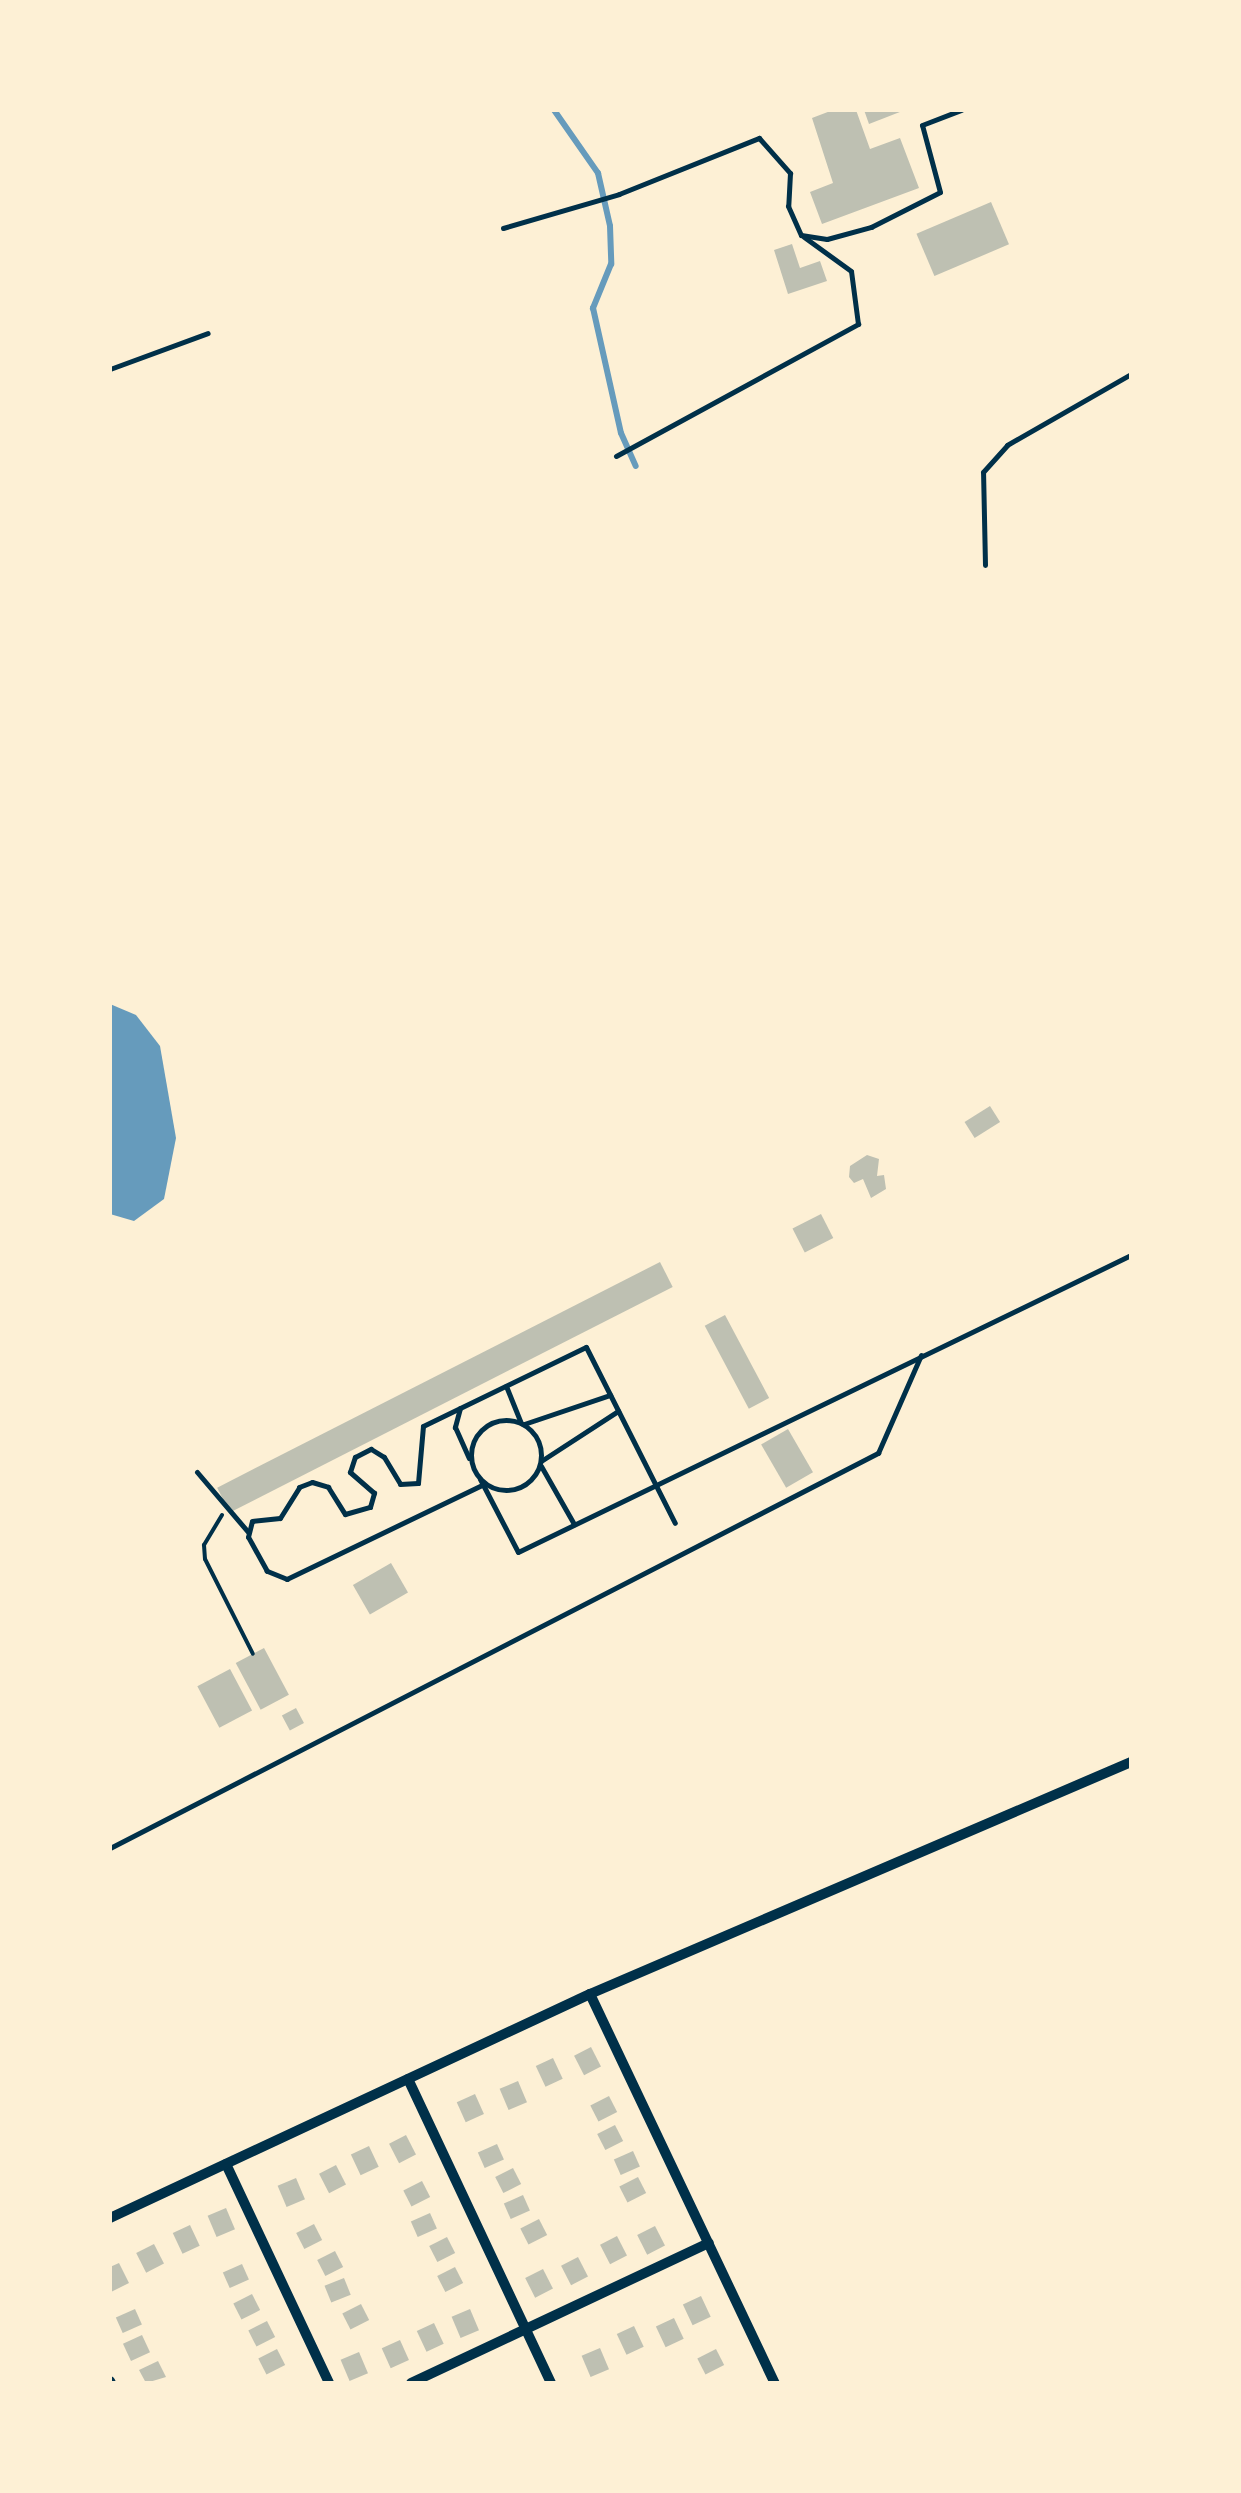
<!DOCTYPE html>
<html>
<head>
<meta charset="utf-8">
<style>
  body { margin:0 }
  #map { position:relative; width:1241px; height:2493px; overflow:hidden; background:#fdf0d5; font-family:Signika,sans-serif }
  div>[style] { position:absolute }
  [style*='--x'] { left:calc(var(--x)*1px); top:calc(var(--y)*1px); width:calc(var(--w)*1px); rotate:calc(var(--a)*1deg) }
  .water>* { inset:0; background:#669bbc }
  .stream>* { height:6px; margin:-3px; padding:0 3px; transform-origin:3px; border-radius:3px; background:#669bbc }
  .building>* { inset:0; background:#bec0b2; transform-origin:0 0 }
  .path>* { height:4px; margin:-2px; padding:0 2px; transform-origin:2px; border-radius:2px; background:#003049 }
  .service>* { height:5px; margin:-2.5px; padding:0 2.5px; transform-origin:2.5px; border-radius:2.5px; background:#003049 }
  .service>.ring { margin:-2.5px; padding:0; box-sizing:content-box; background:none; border:5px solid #003049; border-radius:50% }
  .minor>* { height:10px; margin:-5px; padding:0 5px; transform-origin:5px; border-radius:5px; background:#003049 }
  span { translate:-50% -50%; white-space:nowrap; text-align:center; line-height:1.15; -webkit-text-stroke:8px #fdf0d5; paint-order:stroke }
  .frame { position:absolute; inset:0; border:112px solid #fdf0d5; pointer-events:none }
</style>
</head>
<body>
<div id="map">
  <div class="water">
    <div style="clip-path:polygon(110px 1004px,136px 1015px,160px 1046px,176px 1138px,164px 1199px,134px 1221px,110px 1214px)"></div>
  </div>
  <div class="stream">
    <div style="--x:554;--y:110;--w:77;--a:55.1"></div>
    <div style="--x:598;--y:173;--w:54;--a:77.2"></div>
    <div style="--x:610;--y:226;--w:38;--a:88"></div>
    <div style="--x:611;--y:264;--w:48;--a:112.2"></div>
    <div style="--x:593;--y:308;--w:128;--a:77.4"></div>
    <div style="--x:621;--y:433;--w:36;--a:66"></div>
  </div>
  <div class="building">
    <div style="clip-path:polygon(833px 110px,856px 110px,870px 149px,900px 138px,919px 188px,822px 224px,810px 192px,833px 183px,812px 118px)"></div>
    <div style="clip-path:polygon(864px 110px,905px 110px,869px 124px)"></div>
    <div style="left:991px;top:202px;width:46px;height:81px;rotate:67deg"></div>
    <div style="clip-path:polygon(792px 244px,800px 268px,820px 261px,827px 281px,788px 294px,774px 250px)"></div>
    <div style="left:990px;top:1106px;width:19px;height:30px;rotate:58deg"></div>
    <div style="clip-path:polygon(867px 1155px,879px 1159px,877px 1176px,884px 1175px,886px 1189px,871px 1198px,863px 1179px,854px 1183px,849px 1177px,850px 1166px)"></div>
    <div style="left:821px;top:1214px;width:27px;height:32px;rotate:63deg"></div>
    <div style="left:660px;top:1262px;width:28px;height:497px;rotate:63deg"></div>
    <div style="left:725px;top:1315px;width:94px;height:23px;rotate:62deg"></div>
    <div style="left:788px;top:1429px;width:50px;height:31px;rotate:60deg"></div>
    <div style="left:391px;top:1563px;width:34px;height:44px;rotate:60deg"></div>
    <div style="left:264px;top:1648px;width:53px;height:32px;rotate:62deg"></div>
    <div style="left:230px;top:1669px;width:47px;height:37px;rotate:62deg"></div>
    <div style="left:296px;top:1708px;width:17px;height:16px;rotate:62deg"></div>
    <div style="left:591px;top:2047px;width:22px;height:19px;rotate:63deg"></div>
    <div style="left:553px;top:2058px;width:23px;height:19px;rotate:65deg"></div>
    <div style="left:518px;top:2081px;width:23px;height:20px;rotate:67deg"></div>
    <div style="left:475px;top:2094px;width:22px;height:20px;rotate:66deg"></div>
    <div style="left:609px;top:2096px;width:18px;height:21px;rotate:63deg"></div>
    <div style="left:615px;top:2125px;width:18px;height:20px;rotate:63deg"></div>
    <div style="left:406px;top:2135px;width:22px;height:19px;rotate:63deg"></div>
    <div style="left:497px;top:2144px;width:17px;height:21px;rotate:66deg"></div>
    <div style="left:369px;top:2146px;width:23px;height:20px;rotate:65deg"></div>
    <div style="left:633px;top:2151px;width:17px;height:21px;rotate:66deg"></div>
    <div style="left:336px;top:2165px;width:22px;height:19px;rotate:63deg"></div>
    <div style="left:513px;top:2168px;width:18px;height:20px;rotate:63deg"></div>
    <div style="left:638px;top:2177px;width:18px;height:21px;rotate:63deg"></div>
    <div style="left:296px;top:2178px;width:23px;height:20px;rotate:67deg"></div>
    <div style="left:422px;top:2181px;width:18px;height:21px;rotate:63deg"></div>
    <div style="left:523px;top:2195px;width:17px;height:21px;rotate:66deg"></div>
    <div style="left:226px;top:2208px;width:23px;height:20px;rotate:67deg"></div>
    <div style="left:430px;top:2213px;width:17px;height:21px;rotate:66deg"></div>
    <div style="left:539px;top:2219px;width:18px;height:21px;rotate:63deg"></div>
    <div style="left:314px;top:2224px;width:18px;height:20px;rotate:63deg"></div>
    <div style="left:190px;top:2225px;width:23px;height:19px;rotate:65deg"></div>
    <div style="left:655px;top:2226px;width:22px;height:20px;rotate:63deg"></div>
    <div style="left:617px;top:2236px;width:22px;height:19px;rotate:63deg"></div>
    <div style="left:447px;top:2237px;width:18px;height:20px;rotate:63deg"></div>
    <div style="left:154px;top:2244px;width:22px;height:20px;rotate:63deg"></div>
    <div style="left:335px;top:2251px;width:18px;height:20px;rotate:63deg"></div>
    <div style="left:578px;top:2257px;width:22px;height:19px;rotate:63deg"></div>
    <div style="clip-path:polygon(119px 2263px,129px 2283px,111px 2292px,110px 2267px)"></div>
    <div style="left:242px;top:2264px;width:17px;height:21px;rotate:66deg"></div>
    <div style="left:455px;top:2267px;width:18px;height:20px;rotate:63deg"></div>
    <div style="left:543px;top:2269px;width:22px;height:20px;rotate:63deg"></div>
    <div style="left:344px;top:2278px;width:18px;height:21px;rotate:68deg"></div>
    <div style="left:252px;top:2294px;width:18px;height:21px;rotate:63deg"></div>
    <div style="left:701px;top:2296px;width:23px;height:20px;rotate:65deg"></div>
    <div style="left:361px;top:2304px;width:18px;height:21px;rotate:63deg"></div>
    <div style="left:135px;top:2309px;width:17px;height:21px;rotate:66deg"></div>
    <div style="left:470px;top:2309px;width:23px;height:20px;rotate:67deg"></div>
    <div style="left:674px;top:2318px;width:23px;height:20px;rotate:65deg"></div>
    <div style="left:267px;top:2321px;width:18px;height:21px;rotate:63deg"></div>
    <div style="left:434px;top:2323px;width:23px;height:19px;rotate:65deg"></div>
    <div style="left:634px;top:2326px;width:23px;height:19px;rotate:65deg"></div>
    <div style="left:142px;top:2335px;width:19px;height:21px;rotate:65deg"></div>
    <div style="left:400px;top:2340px;width:22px;height:20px;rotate:66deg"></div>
    <div style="left:600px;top:2348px;width:23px;height:20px;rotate:67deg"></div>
    <div style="left:277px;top:2349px;width:18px;height:21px;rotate:63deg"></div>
    <div style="left:716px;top:2349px;width:18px;height:21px;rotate:63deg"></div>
    <div style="left:359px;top:2352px;width:23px;height:20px;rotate:67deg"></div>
    <div style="clip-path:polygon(158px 2361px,166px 2377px,146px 2383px,139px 2370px)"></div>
  </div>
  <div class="path">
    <div style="--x:222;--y:1515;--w:35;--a:121"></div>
    <div style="--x:204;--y:1545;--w:14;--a:86"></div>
    <div style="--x:205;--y:1559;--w:106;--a:63.2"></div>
  </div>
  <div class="service">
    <div style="--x:503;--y:228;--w:121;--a:-16.3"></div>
    <div style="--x:619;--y:194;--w:151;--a:-21.8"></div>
    <div style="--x:759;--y:138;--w:47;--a:48.5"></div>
    <div style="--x:790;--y:173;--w:33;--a:93"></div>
    <div style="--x:788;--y:206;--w:32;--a:66"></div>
    <div style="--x:801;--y:235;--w:26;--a:9"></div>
    <div style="--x:827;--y:239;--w:46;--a:-15.3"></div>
    <div style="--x:871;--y:227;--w:77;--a:-26.9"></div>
    <div style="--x:940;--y:192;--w:69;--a:-105"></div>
    <div style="--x:922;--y:125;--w:42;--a:-21"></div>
    <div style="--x:110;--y:369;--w:104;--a:-20.2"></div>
    <div style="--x:616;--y:456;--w:276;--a:-28.6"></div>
    <div style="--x:858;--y:324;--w:53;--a:-97.5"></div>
    <div style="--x:851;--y:271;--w:58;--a:-144.1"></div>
    <div style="--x:985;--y:565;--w:93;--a:-91.2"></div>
    <div style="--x:983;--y:472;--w:36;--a:-48"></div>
    <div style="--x:1007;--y:445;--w:143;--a:-29.8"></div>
    <div style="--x:506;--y:1386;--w:40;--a:68"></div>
    <div style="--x:460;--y:1408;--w:20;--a:105"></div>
    <div style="--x:455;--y:1427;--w:34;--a:66"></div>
    <div class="ring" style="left:471px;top:1420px;width:65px;height:65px"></div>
    <div style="--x:524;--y:1424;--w:91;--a:-18.6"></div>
    <div style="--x:541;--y:1461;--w:92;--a:-33"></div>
    <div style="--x:541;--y:1466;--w:67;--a:60.4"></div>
    <div style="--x:197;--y:1472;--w:79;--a:49.6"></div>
    <div style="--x:480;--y:1479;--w:82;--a:62.5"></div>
    <div style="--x:518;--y:1552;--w:681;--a:-25.85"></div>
    <div style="--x:484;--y:1484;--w:219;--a:154.3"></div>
    <div style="--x:287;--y:1579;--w:22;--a:-158"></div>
    <div style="--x:267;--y:1571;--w:39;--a:-119"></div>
    <div style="--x:248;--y:1537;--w:16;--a:-76"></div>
    <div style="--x:252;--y:1521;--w:28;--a:-6"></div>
    <div style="--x:280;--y:1518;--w:36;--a:-58"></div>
    <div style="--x:299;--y:1487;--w:14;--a:-21"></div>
    <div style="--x:312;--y:1482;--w:17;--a:17"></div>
    <div style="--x:328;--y:1487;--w:32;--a:58"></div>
    <div style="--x:345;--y:1514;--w:26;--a:-16"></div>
    <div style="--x:370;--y:1507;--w:15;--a:-74"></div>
    <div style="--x:374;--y:1493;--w:32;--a:-139"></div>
    <div style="--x:350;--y:1472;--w:16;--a:-72"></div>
    <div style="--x:355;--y:1457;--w:18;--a:-27"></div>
    <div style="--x:371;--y:1449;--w:15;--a:32"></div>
    <div style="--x:384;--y:1457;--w:31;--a:59"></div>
    <div style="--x:400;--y:1484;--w:18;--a:-3"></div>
    <div style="--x:418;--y:1483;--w:57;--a:-85"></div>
    <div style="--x:423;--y:1426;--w:181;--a:-25.9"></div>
    <div style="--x:586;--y:1347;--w:197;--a:63.2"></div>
    <div style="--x:110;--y:1848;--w:864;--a:-27.22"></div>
    <div style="--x:878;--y:1453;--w:107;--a:-66.3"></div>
  </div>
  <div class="minor">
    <div style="--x:590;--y:1994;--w:431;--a:64.6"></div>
    <div style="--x:408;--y:2079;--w:336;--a:64.8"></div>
    <div style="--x:226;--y:2164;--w:242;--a:64.8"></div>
    <div style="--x:110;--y:2218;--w:530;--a:-25.02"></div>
    <div style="--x:590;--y:1994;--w:589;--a:-23.21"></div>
    <div style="--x:110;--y:2381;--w:2;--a:63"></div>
    <div style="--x:411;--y:2383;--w:329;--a:-25.2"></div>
  </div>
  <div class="frame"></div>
</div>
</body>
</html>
